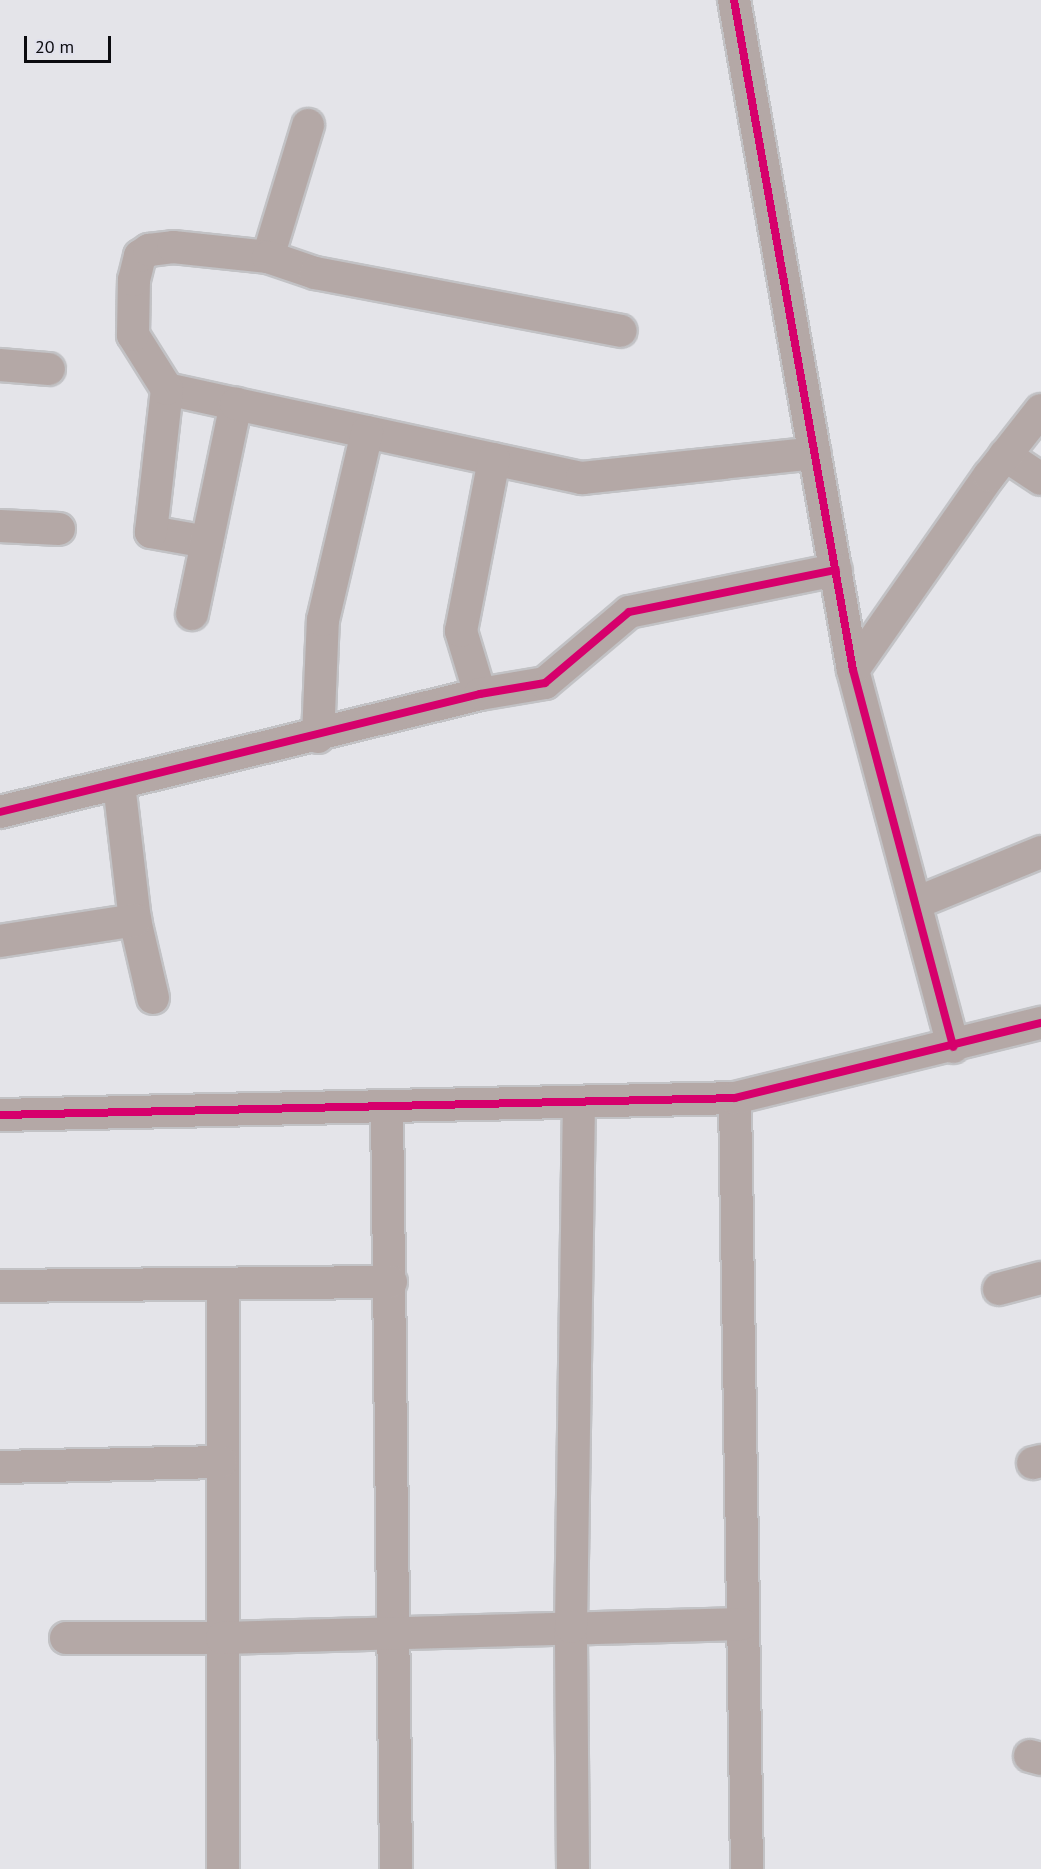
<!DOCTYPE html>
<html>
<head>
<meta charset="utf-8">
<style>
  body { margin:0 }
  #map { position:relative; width:1041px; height:1869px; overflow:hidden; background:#e4e4e9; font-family:"PT Sans",sans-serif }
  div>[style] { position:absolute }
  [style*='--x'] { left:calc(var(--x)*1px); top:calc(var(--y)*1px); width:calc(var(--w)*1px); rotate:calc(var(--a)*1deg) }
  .roads { filter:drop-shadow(2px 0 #c2c2c5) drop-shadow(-2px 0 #c2c2c5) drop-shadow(0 2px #c2c2c5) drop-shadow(0 -2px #c2c2c5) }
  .minor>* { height:32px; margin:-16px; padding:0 16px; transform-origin:16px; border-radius:16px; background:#b4a8a6 }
  .cycleway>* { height:8px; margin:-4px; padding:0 4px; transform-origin:4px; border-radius:4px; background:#d6006c }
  span { translate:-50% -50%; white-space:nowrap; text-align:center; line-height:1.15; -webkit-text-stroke:4.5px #e1e1ec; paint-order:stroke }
  .scale { position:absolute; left:24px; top:36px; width:87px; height:27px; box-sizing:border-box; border:3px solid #0b0b0f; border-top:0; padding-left:8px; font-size:18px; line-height:21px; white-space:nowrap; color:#0b0b0f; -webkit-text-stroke:4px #e1e1ec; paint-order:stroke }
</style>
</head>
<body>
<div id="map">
  <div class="roads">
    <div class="minor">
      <div style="--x:734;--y:0;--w:680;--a:79.93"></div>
      <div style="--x:853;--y:670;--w:390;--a:75.1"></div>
      <div style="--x:268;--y:257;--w:138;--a:-73.1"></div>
      <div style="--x:0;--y:365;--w:49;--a:4.7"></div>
      <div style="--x:167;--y:389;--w:71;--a:12.3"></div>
      <div style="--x:1005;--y:455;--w:43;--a:33.7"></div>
      <div style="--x:0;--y:526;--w:59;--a:2.9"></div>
      <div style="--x:207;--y:542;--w:57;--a:-169.9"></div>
      <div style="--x:151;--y:532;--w:144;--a:-83.6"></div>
      <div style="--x:167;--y:389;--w:64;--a:-122.2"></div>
      <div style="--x:133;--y:335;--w:55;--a:-89"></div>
      <div style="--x:134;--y:280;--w:25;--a:-76"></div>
      <div style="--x:140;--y:256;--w:11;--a:-34"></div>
      <div style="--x:149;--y:250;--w:24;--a:-7"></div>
      <div style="--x:173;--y:247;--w:96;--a:6"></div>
      <div style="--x:268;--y:257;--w:50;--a:18.8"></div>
      <div style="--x:315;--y:273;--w:311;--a:10.7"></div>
      <div style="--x:192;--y:614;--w:215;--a:-78.2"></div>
      <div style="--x:236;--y:404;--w:354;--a:12.1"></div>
      <div style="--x:582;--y:478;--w:234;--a:-6.1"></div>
      <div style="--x:853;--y:670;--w:237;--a:-55"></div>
      <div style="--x:989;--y:476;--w:84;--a:-51.8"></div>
      <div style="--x:480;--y:694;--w:66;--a:-106.8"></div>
      <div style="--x:461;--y:631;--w:175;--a:-79.1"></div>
      <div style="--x:318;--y:737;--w:117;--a:-87.6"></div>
      <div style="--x:323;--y:620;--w:193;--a:-76.8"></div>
      <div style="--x:119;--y:784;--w:137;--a:83.3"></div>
      <div style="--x:135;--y:920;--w:80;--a:77"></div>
      <div style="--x:0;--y:812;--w:494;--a:-13.8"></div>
      <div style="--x:480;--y:694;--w:66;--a:-9.6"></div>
      <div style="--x:545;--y:683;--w:110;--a:-40.2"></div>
      <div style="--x:629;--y:612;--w:211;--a:-11.5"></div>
      <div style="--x:916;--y:903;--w:135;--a:-22.2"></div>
      <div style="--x:0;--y:941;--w:137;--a:-8.8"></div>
      <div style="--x:735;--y:1098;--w:771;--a:89.11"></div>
      <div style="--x:387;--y:1106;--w:763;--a:89.32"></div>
      <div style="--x:0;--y:1115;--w:735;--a:-1.32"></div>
      <div style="--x:735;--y:1098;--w:315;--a:-13.8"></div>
      <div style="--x:223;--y:1285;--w:584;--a:90"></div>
      <div style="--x:0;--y:1286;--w:391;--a:-0.6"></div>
      <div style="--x:999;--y:1289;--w:43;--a:-14.7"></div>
      <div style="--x:1033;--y:1463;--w:8;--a:-14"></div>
      <div style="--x:0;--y:1467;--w:221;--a:-1.3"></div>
      <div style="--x:66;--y:1638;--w:156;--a:0"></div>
      <div style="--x:222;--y:1638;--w:520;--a:-1.54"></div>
      <div style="--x:1030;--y:1756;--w:11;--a:15"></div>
      <div style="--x:573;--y:1869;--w:242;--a:-90.5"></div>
      <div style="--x:571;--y:1627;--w:525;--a:-89.13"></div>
    </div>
  </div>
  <div class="cycleway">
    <div style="--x:734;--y:0;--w:680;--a:79.93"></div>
    <div style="--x:853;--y:670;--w:390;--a:75.1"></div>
    <div style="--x:0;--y:812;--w:494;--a:-13.8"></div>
    <div style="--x:480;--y:694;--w:66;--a:-9.6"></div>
    <div style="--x:545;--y:683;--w:110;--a:-40.2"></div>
    <div style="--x:629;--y:612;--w:211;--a:-11.5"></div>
    <div style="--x:0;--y:1115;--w:735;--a:-1.32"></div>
    <div style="--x:735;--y:1098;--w:315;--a:-13.8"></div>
  </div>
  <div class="scale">20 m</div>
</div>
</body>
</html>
